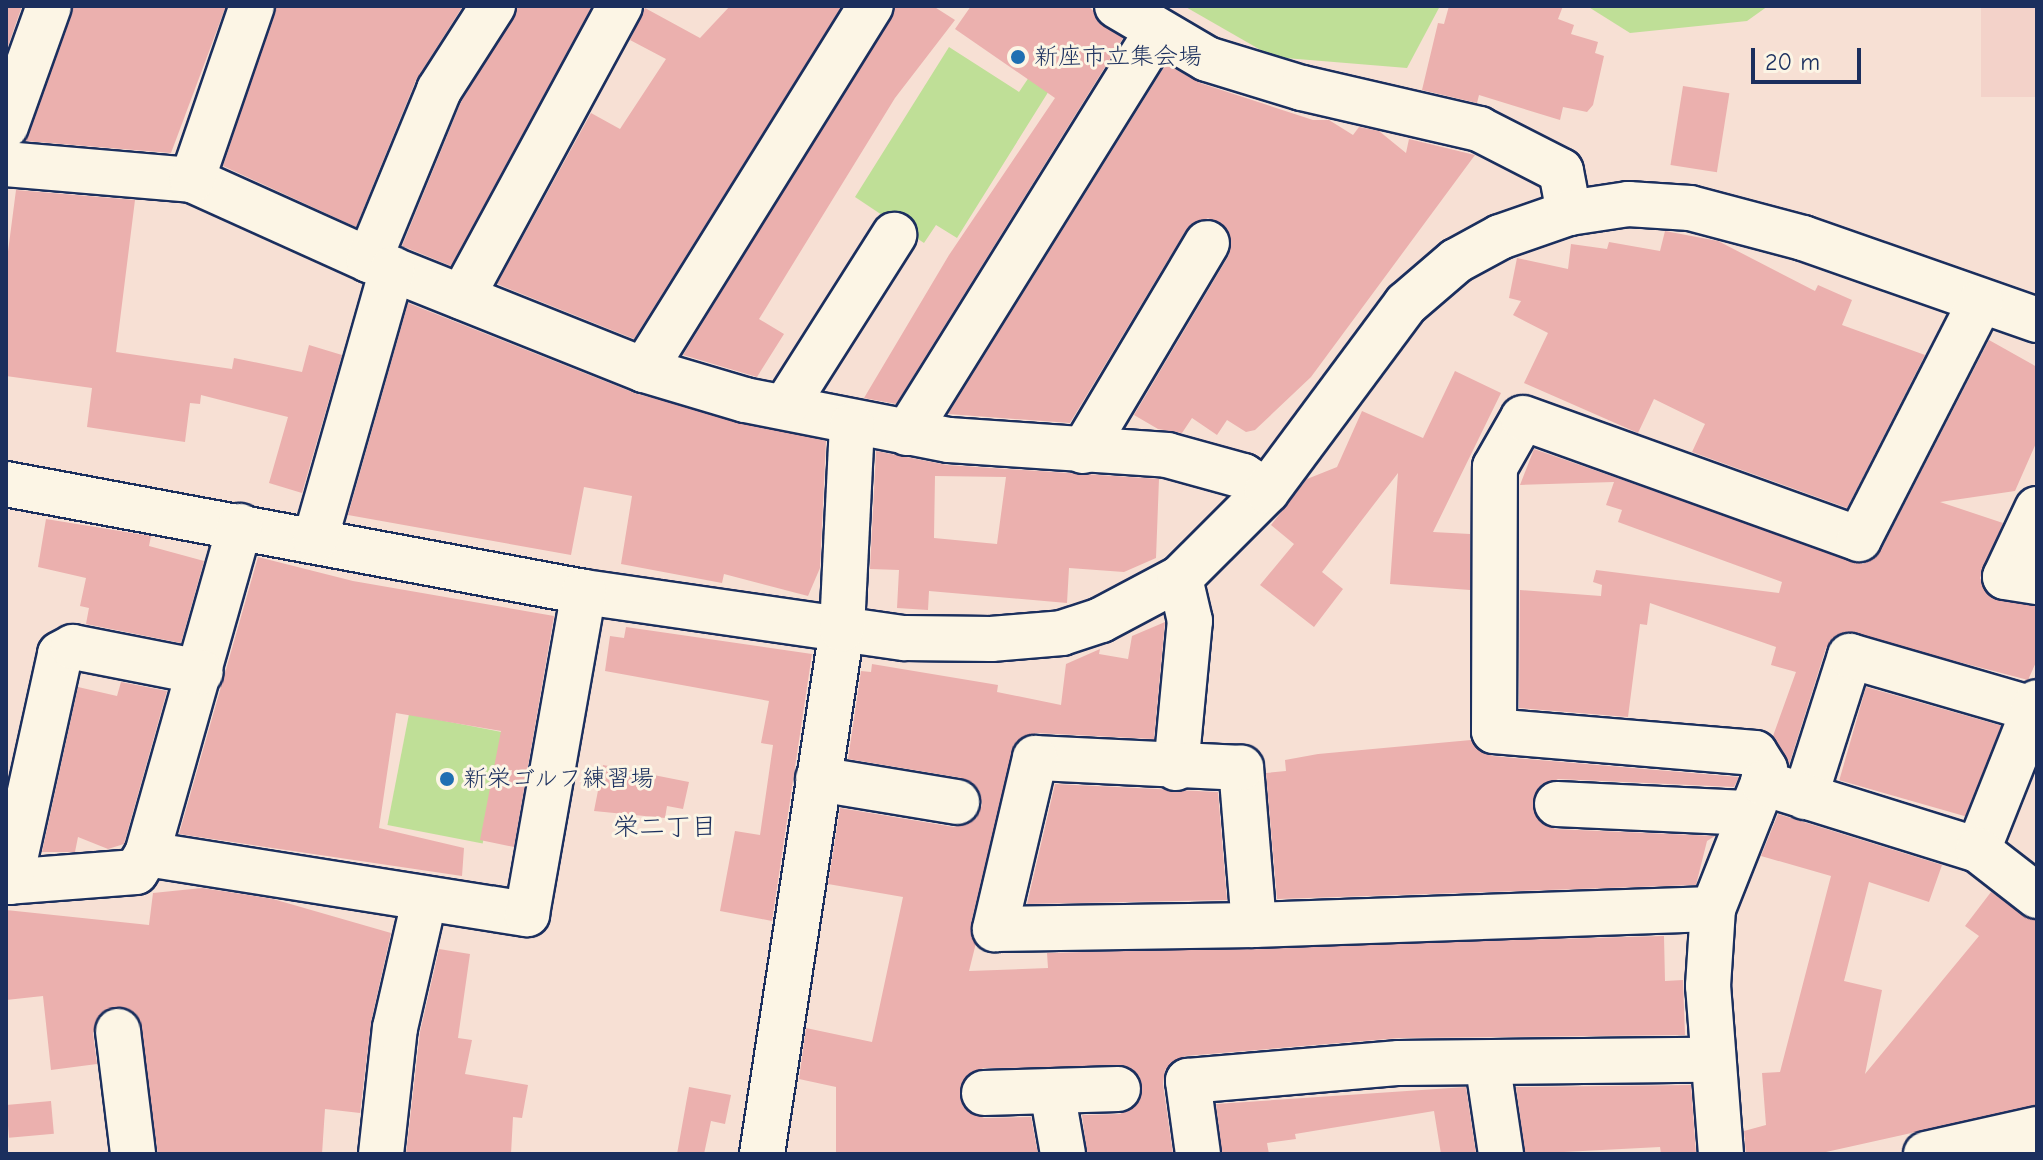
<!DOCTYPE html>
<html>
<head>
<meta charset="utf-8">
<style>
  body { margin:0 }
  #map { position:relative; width:2043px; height:1160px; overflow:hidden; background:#f7e0d4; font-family:"Comic Neue","Klee One",sans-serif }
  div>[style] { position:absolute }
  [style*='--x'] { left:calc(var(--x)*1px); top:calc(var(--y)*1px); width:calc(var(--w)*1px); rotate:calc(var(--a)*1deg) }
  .built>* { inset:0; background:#f3d2c9; transform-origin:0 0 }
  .green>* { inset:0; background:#bfdf97; transform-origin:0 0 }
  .building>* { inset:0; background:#ebb0ae; transform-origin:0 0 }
  .roads { filter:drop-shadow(2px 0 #1b2f5e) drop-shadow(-2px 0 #1b2f5e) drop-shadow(0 2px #1b2f5e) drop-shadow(0 -2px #1b2f5e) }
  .minor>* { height:44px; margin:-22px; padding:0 22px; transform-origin:22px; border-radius:22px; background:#fcf5e5 }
  .dots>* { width:22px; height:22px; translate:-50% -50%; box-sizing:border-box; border:4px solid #fcf5e5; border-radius:50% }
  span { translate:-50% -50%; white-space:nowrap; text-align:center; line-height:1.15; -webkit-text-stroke:6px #fcf5e5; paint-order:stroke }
  .poi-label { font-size:24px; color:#1b2f5e }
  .left { translate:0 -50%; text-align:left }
  .neighbourhood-label { font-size:26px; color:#1b2f5e }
  .frame { position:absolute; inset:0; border:8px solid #1b2f5e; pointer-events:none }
  .scale { position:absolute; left:1751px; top:48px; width:110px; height:36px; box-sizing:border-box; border:4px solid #1b2f5e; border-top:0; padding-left:10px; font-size:24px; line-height:28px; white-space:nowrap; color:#1b2f5e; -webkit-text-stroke:6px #fcf5e5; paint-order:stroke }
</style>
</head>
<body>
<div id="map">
  <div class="built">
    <div style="left:1981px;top:6px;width:56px;height:91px"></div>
  </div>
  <div class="green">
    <div style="clip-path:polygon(1077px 6px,1097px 14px,957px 238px,936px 225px,924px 243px,855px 197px,949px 47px,1019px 92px)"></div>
    <div style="clip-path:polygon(1184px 6px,1440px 6px,1407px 68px,1273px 57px)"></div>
    <div style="clip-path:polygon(1587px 6px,1768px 6px,1747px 21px,1630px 33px)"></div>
    <div style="left:409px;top:714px;width:97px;height:113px;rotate:11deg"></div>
  </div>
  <div class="building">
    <div style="clip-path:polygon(6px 6px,22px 6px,6px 52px)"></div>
    <div style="clip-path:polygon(73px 6px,226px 6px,171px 153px,25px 141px)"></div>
    <div style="clip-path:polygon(276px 6px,463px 6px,416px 80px,356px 227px,223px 166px)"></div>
    <div style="clip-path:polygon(518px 6px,592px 6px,451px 266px,402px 246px,461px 102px)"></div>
    <div style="clip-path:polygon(730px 6px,842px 6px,634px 339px,497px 284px,591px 113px,620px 129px,666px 59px,630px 40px,645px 8px,700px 38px)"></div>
    <div style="clip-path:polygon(896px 6px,933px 6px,955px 20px,895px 98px,759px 319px,784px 334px,757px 377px,683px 355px)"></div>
    <div style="clip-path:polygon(971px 6px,1088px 6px,1123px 38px,896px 404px,864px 398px,949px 255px,1055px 98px,955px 29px)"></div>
    <div style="clip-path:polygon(1449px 6px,1563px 6px,1558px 19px,1574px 25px,1571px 34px,1598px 42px,1595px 53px,1604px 56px,1593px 105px,1587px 112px,1563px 107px,1560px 120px,1479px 95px,1477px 103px,1422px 90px,1438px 23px,1444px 24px)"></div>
    <div style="clip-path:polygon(1166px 64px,1200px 83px,1313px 120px,1329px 120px,1353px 135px,1359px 127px,1379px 131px,1406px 153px,1409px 139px,1475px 155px,1311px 377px,1255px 430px,1246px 432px,1227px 420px,1217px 435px,1192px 418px,1182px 433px,1158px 429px,1134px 415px,1229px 255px,1228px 230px,1208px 218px,1186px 230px,1070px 423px,948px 414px)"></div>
    <div style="left:1683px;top:86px;width:47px;height:80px;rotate:9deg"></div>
    <div style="clip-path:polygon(16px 190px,135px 200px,116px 352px,232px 369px,234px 358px,302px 372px,309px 345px,342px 355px,302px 493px,269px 483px,288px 417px,201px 395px,200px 404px,190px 403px,185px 442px,87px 427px,92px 388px,6px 376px,6px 267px)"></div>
    <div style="clip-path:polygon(1665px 231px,1718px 241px,1815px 291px,1818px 285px,1852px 300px,1842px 325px,1925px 355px,1847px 508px,1692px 452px,1705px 424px,1654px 399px,1638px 433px,1524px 383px,1548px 333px,1513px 315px,1521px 301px,1509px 298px,1517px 258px,1568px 269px,1571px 244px,1607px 249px,1609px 242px,1660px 251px)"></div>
    <div style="clip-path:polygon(408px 303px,637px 394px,826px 441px,820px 568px,808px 596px,724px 574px,722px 583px,621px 564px,632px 496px,584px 487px,571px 555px,348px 515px)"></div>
    <div style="clip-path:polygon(1989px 340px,2037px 367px,2037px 441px,2015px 491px,1940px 502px,2003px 523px,1980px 578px,1991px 598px,2037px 606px,2037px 660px,2028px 680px,1844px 632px,1826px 648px,1789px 765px,1773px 736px,1796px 672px,1771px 665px,1776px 647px,1650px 603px,1647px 625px,1640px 624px,1628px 717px,1519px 708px,1520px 590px,1601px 596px,1602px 585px,1593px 582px,1596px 570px,1779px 593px,1782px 582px,1618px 522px,1622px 510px,1606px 505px,1614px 482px,1520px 485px,1534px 449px,1863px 564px,1881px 550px)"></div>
    <div style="clip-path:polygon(1455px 371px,1501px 393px,1433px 532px,1470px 534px,1470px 590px,1390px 584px,1398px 473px,1322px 572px,1343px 589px,1314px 627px,1260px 585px,1294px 544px,1271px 525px,1307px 479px,1337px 467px,1362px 411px,1423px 438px)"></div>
    <div style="clip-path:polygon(evenodd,876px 451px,947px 465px,1159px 479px,1156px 558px,1124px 572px,1069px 568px,1067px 603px,929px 591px,928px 610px,897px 608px,899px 570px,870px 569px,876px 451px,935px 476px,1006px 477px,997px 544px,934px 538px,935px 476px)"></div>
    <div style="clip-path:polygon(46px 519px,151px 536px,149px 546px,204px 561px,181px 643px,86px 624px,89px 608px,80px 606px,86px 578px,38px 567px)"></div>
    <div style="clip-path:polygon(258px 557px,353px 581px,554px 616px,514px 847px,480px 840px,501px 731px,396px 713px,379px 828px,464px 848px,462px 876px,179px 834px)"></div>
    <div style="clip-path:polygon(1165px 622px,1154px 739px,1036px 733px,1015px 743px,971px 923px,976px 943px,969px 971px,1048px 968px,1047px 953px,1664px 936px,1665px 981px,1683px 980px,1685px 1035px,1399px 1038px,1185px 1056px,1165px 1070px,1163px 1084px,1173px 1154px,1087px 1154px,1082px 1115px,1120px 1114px,1140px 1100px,1140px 1077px,1129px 1067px,983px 1068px,962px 1082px,963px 1107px,984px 1118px,1031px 1117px,1038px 1154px,836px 1154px,836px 1087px,799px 1079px,806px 1028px,872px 1042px,903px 897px,828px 884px,840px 808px,954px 827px,976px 818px,982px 805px,980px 793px,962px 778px,848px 759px,861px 671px,871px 672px,872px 664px,998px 685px,997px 692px,1061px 705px,1066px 664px,1100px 649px,1099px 654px,1128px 659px,1132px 636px)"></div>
    <div style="clip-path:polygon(626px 627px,812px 654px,772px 921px,720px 911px,735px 831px,760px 835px,773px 745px,761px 743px,769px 701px,605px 671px,610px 636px,624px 638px)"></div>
    <div style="clip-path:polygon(121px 682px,167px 691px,124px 844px,108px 849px,78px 837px,75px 852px,42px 852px,78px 687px,117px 696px)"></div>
    <div style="left:1866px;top:687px;width:141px;height:97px;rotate:16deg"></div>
    <div style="clip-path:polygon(1471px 740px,1492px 756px,1739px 777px,1734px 787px,1558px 779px,1536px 791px,1535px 815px,1555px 829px,1715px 836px,1707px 841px,1696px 885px,1277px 899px,1266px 773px,1286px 771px,1285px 760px,1318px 754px)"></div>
    <div style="clip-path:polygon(603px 765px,689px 782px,683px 809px,667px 806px,665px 818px,594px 811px)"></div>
    <div style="clip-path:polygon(1055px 784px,1218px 792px,1227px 900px,1027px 904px)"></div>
    <div style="clip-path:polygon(1778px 814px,1942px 865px,1929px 902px,1869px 882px,1844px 981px,1882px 990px,1865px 1074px,1979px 936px,1965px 926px,1991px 892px,2037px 920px,2037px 1105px,1817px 1154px,1746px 1154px,1744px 1131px,1766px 1125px,1762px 1073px,1780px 1072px,1831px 876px,1761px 856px)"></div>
    <div style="clip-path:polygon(202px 888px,273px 899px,391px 933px,371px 1022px,360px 1113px,325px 1109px,322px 1154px,158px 1154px,137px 1015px,127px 1008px,104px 1011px,93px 1033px,97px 1064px,51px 1070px,43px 996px,6px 1000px,6px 910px,149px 925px,153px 893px)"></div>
    <div style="clip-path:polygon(439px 949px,470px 954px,458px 1038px,472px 1040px,465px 1074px,528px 1085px,522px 1118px,513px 1117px,511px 1154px,406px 1154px,420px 1032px)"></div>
    <div style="clip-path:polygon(1691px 1085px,1696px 1154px,1661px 1154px,1660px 1147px,1525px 1154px,1516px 1087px)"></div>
    <div style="clip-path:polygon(689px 1087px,731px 1095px,725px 1124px,711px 1121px,704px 1154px,677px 1154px)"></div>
    <div style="clip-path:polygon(1466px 1087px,1476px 1154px,1441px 1154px,1434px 1111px,1295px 1134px,1296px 1139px,1267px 1143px,1269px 1154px,1222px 1154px,1216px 1104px)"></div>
    <div style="left:51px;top:1101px;width:33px;height:45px;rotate:85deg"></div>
  </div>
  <div class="roads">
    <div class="minor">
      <div style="--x:1117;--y:6;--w:104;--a:30.5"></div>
      <div style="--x:1207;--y:59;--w:99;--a:17"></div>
      <div style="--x:1302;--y:88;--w:182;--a:13"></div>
      <div style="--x:1479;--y:129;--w:92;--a:27.1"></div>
      <div style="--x:1561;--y:171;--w:43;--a:79.2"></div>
      <div style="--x:6;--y:126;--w:127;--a:-70.3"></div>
      <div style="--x:6;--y:164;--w:187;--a:4.9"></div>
      <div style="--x:192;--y:180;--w:194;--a:24.3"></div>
      <div style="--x:369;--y:260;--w:296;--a:21.8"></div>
      <div style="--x:644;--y:370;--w:105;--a:16.5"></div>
      <div style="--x:745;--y:400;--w:208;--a:11.1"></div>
      <div style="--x:949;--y:440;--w:219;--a:3.9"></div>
      <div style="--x:1167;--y:455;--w:79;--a:15.4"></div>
      <div style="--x:1243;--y:476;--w:28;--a:32"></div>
      <div style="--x:192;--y:180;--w:184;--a:-71"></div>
      <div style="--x:369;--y:260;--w:184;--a:-67.6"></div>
      <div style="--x:439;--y:90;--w:100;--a:-57.3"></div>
      <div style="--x:462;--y:297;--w:331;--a:-61.5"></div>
      <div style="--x:644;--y:370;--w:429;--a:-58.1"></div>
      <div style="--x:785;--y:407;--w:204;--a:-57.6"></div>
      <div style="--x:907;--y:433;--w:473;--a:-58.1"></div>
      <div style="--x:1083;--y:451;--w:242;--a:-59.2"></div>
      <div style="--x:6;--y:484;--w:588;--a:10.58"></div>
      <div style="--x:584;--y:592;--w:324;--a:8.2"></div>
      <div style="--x:905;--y:638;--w:86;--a:0.7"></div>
      <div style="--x:991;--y:639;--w:71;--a:-4.8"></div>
      <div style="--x:1062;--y:633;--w:41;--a:-18.4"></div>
      <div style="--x:1101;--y:620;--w:89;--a:-28"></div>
      <div style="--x:1180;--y:578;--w:123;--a:-45"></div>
      <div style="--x:1267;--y:491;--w:233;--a:-53.4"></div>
      <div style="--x:1406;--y:304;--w:66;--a:-40.7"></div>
      <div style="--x:1456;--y:261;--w:50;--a:-28.6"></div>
      <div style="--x:1500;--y:237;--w:73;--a:-19.2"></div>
      <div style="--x:1569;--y:213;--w:60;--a:-8.7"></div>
      <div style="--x:1628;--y:204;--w:62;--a:3.7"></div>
      <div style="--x:1690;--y:208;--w:117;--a:14.9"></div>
      <div style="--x:1803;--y:238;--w:248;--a:19.3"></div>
      <div style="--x:2037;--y:509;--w:75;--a:115.2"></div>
      <div style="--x:2005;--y:577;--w:32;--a:9"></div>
      <div style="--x:315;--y:540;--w:282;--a:-74.1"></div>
      <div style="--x:1176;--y:768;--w:148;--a:-84.6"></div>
      <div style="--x:1190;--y:621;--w:44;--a:-103.1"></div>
      <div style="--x:818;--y:779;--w:141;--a:9.4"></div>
      <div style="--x:1763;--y:783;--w:14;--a:-82"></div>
      <div style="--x:1765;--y:769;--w:19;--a:-122"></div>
      <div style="--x:1755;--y:753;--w:262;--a:-175.2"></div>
      <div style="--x:1494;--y:731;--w:264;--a:-89.8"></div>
      <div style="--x:1495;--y:467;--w:56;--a:-60.3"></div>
      <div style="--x:1523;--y:418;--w:357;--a:19.8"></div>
      <div style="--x:1859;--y:539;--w:267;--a:-62.9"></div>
      <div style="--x:1805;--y:797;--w:148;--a:-72.3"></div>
      <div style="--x:1850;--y:656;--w:190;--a:16.2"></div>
      <div style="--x:1557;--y:804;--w:194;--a:2.7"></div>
      <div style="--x:1978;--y:850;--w:159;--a:-68.3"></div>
      <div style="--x:147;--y:854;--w:341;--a:-74.2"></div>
      <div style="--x:6;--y:882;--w:130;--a:-4.4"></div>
      <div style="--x:136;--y:872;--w:21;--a:-59"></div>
      <div style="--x:147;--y:854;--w:385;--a:9"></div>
      <div style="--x:527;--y:914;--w:327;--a:-80"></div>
      <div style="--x:10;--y:882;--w:233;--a:-77.6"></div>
      <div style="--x:60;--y:654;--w:15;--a:-28"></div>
      <div style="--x:73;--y:647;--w:130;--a:11.1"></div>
      <div style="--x:1254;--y:925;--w:158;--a:-94.7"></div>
      <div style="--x:1241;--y:768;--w:206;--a:-177.2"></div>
      <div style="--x:1035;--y:758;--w:176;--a:103.2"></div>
      <div style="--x:995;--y:929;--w:259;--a:-0.9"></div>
      <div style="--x:1254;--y:925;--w:459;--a:-2"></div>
      <div style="--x:118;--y:1031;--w:124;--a:83"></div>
      <div style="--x:1488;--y:1067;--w:88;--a:81.5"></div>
      <div style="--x:1052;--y:1091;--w:64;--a:80.1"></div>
      <div style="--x:984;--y:1093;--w:134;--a:-1.7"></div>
      <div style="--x:381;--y:1154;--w:127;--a:-83.7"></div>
      <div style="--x:395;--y:1028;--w:130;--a:-77.1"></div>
      <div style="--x:762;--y:1154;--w:531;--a:-81.34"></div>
      <div style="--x:842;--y:629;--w:204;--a:-87.2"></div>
      <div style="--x:1198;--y:1154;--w:74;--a:-97.8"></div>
      <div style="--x:1188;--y:1081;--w:212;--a:-4.9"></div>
      <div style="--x:1399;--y:1063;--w:312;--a:-0.6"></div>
      <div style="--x:1721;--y:1154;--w:169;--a:-94.4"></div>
      <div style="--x:1708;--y:986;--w:77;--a:-86.3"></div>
      <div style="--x:1713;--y:909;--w:136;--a:-68.4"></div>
      <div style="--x:1763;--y:783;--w:225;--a:17.3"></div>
      <div style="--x:1978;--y:850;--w:75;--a:37.9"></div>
      <div style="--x:1926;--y:1154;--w:114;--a:-12.7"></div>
    </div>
  </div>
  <div class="dots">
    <div style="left:1018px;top:57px;background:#1f6fb2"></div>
    <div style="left:447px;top:779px;background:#1f6fb2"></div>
  </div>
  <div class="poi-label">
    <span class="left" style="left:1034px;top:57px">新座市立集会場</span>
    <span class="left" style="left:463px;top:779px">新栄ゴルフ練習場</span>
  </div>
  <div class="neighbourhood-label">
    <span style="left:665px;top:828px">栄二丁目</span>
  </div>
  <div class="frame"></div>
  <div class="scale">20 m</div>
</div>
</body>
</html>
